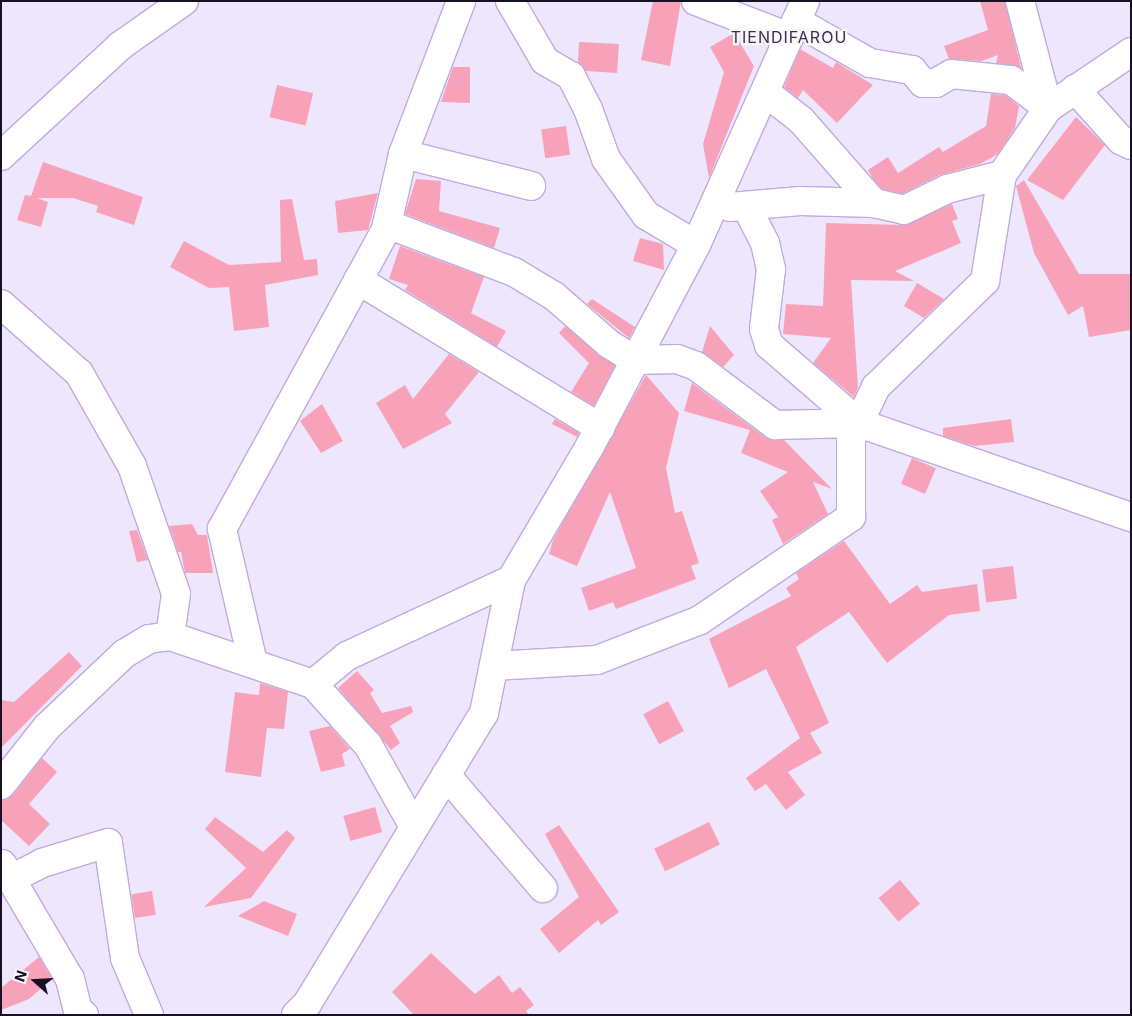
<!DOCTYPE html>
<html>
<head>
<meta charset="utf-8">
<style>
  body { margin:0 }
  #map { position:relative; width:1132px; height:1016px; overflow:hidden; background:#eee6fd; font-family:Inter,sans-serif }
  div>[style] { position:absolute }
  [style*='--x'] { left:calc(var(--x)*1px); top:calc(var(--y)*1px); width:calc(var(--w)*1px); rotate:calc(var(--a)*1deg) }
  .building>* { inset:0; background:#f8a2b9; transform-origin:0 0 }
  .roads { filter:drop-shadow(1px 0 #bfaae0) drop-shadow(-1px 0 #bfaae0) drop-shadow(0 1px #bfaae0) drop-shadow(0 -1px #bfaae0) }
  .street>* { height:28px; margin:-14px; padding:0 14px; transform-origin:14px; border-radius:14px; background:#fff }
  span { translate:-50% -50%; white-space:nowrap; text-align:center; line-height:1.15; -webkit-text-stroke:4.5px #f8f8f8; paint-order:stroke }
  .quarter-label { font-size:16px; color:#3e2b57; letter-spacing:1px }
  .frame { position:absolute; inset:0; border:2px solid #181023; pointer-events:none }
  .north { position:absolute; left:10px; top:956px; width:50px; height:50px; -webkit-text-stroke:4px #f8f8f8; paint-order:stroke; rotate:289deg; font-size:14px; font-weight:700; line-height:20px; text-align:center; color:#181023 }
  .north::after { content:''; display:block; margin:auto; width:18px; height:22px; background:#181023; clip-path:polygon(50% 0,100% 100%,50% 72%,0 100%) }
</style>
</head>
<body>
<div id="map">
  <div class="building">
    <div style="clip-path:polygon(653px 1px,681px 1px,670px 66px,641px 60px)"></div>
    <div style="clip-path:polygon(980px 1px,1005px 1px,1021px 68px,996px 63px,998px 55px,982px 61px,949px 59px,944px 46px,988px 30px)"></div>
    <div style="clip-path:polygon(734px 33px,754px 66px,709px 178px,703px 144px,724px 72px,710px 47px)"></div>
    <div style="clip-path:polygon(579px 42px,619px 44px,617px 73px,586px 71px,578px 62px)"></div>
    <div style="clip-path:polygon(800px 49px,833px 68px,836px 62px,873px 85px,837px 123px,803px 90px,798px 98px,784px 87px)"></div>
    <div style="clip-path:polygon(453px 67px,470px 67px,470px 103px,441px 102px)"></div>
    <div style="left:277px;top:85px;width:37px;height:33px;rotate:13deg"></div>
    <div style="clip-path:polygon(991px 94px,1005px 95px,1019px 106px,1015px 128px,998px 154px,980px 164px,940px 175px,902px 194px,882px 189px,873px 179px,868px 170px,888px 157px,898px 173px,939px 147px,943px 152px,986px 126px)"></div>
    <div style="clip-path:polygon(1076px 117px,1105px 145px,1063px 200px,1027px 180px)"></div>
    <div style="left:566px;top:126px;width:29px;height:25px;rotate:82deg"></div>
    <div style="clip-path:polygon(43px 162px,143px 197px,134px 225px,96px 212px,98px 206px,73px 198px,37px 198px,48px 202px,41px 227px,17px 220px,25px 195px,31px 196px)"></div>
    <div style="clip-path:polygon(416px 179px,441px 181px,439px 211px,500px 228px,494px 248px,405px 214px)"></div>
    <div style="clip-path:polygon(1024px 180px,1079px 274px,1131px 274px,1131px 330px,1089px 337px,1083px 306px,1068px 315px,1034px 253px,1016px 186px)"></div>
    <div style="clip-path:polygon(378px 193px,368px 230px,338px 233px,335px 201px)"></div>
    <div style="clip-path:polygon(292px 199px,304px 260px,317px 259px,318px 275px,265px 285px,269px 327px,234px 331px,229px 287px,209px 288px,170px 267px,184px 241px,229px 265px,281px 262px,280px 200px)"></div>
    <div style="clip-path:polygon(952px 204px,958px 219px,952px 221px,961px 243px,895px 271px,914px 281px,851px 280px,858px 388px,854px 397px,813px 363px,831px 338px,783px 334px,786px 304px,823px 306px,826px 223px,903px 225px)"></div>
    <div style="clip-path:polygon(640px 238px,663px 244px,664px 270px,633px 261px)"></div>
    <div style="clip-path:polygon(400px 246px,484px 277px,471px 313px,506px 331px,497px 347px,405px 290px,408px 285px,389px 279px)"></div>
    <div style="clip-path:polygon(917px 283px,944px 299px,924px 318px,904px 306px)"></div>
    <div style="clip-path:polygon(592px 299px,635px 327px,629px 338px,587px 304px)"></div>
    <div style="clip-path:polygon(565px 326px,615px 366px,594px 406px,571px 392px,589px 363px,559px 333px)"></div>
    <div style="clip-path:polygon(710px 326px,734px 355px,723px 367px,702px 352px)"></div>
    <div style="clip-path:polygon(449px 354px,479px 372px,445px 414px,452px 423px,403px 449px,376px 403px,405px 385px,413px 399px)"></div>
    <div style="clip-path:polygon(646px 375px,679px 413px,666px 468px,675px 513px,682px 511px,699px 563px,691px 566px,696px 579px,616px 609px,613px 602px,589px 611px,581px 588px,636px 568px,610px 492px,577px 566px,549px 554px,553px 540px)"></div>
    <div style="clip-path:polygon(692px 383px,766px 438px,784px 440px,832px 489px,813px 482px,828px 514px,783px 544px,772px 520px,778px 517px,760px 491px,788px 472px,741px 453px,750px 430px,684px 411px)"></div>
    <div style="clip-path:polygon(322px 404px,343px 441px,321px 453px,300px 421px)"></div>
    <div style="clip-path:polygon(555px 419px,579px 433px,577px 437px,552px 424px)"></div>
    <div style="clip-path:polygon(1011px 419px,1014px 442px,974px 446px,943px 436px,943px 428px)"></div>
    <div style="left:912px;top:458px;width:26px;height:28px;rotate:23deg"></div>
    <div style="clip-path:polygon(192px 524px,198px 535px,207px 535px,213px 573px,185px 573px,181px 552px,178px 552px,169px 526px)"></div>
    <div style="clip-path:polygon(137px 530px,148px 560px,137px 562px,129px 531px)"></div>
    <div style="clip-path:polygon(844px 541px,890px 604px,917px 585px,922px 592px,977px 584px,980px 611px,949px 615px,887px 663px,849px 612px,796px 647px,829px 723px,810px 733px,822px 753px,788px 772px,805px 795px,786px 810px,766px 784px,755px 791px,746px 778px,800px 738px,766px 669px,729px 688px,709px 639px,791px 596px,786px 588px,799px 579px,796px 573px)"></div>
    <div style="left:1013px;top:566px;width:33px;height:31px;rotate:83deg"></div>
    <div style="clip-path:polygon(69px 652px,82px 666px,1px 748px,1px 700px,14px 702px)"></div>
    <div style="clip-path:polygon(357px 671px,374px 690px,370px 693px,382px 713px,411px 706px,413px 712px,390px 726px,400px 743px,391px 750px,338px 688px)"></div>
    <div style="clip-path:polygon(260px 683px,288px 692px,284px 729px,267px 728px,261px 777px,225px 772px,235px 692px,259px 695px)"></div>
    <div style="left:668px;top:701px;width:34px;height:28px;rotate:62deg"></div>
    <div style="clip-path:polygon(330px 726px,350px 749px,342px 754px,345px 766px,321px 772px,309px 731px)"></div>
    <div style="clip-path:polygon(42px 758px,57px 772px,29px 804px,50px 824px,29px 846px,1px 820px,1px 800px,13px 795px)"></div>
    <div style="left:375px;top:807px;width:26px;height:33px;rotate:74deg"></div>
    <div style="clip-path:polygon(215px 817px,263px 852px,287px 830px,295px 838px,251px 898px,204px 907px,246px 868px,205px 829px)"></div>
    <div style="left:709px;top:822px;width:25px;height:61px;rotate:64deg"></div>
    <div style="clip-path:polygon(559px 825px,619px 912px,601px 925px,598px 920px,559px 953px,540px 929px,579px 897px,545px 834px)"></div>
    <div style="left:900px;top:880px;width:31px;height:28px;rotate:50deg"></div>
    <div style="left:152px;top:891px;width:24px;height:21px;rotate:81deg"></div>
    <div style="clip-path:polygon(264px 901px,297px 914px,288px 936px,238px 916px)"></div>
    <div style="clip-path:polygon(431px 953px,475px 994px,499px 975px,512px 993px,520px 987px,534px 1005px,526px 1011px,529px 1015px,414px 1015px,392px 992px)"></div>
    <div style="clip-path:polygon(39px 957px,52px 979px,29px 999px,1px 1010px,1px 988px)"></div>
  </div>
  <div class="roads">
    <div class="street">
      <div style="--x:510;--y:1;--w:69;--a:59.7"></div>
      <div style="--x:545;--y:61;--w:30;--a:30"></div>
      <div style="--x:571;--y:76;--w:37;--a:63"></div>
      <div style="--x:588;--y:109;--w:53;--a:70.2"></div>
      <div style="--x:606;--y:159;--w:69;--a:54.5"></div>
      <div style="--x:646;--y:215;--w:58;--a:31"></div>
      <div style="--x:696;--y:1;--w:100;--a:21.2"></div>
      <div style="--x:1020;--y:1;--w:111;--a:75.3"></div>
      <div style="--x:796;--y:21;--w:85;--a:29.6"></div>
      <div style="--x:870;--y:63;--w:43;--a:9.5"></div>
      <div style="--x:912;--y:70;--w:17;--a:50"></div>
      <div style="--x:923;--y:83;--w:13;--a:0"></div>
      <div style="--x:936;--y:83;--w:17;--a:-31"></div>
      <div style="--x:951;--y:74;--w:60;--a:5.7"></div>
      <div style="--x:1011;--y:80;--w:46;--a:37.1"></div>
      <div style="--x:1075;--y:89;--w:69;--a:48"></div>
      <div style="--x:1121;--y:140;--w:11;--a:27"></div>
      <div style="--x:765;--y:92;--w:46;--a:37.9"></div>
      <div style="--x:801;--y:120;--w:111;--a:48.7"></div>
      <div style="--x:874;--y:203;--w:31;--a:13"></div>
      <div style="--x:904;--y:210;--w:48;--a:-26"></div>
      <div style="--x:947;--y:189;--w:57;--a:-14.3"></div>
      <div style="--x:403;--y:154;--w:132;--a:14"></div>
      <div style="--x:1;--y:156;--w:162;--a:-42.7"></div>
      <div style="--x:120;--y:46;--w:78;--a:-35.1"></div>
      <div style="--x:746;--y:206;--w:42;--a:62.8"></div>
      <div style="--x:765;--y:243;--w:27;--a:77"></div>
      <div style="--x:771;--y:269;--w:60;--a:96.7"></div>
      <div style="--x:764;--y:329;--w:17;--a:73"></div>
      <div style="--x:769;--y:345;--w:119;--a:40.9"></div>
      <div style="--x:730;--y:207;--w:70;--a:-4.9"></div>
      <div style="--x:800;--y:201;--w:74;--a:1.5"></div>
      <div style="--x:387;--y:224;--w:136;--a:20.7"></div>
      <div style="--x:514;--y:272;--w:47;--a:31"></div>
      <div style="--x:554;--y:296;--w:73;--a:41.1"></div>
      <div style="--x:609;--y:344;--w:31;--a:32"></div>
      <div style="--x:635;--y:360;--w:42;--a:-1.4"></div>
      <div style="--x:677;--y:359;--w:20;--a:20"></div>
      <div style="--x:696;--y:366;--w:99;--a:36.8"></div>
      <div style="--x:775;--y:425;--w:84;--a:-1.4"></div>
      <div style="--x:859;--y:423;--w:288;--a:19.1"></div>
      <div style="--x:358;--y:280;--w:284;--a:31.4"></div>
      <div style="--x:1;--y:304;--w:104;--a:41.5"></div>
      <div style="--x:79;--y:373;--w:107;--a:60.3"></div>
      <div style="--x:132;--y:466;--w:135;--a:71"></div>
      <div style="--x:176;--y:594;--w:42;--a:98.1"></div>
      <div style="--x:253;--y:663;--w:138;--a:-103"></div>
      <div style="--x:222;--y:529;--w:342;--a:-61.3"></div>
      <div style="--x:386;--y:229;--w:77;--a:-77.2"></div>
      <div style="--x:403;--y:154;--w:164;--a:-69.2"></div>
      <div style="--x:494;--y:666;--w:103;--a:-3.3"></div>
      <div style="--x:597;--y:660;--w:110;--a:-21.2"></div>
      <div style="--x:700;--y:620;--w:183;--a:-34.3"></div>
      <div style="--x:851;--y:517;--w:78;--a:-90"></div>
      <div style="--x:851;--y:439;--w:58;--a:-64.3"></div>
      <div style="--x:876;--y:387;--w:152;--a:-44.2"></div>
      <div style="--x:985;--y:281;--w:107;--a:-80.9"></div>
      <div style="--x:1002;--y:175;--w:81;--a:-55.5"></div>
      <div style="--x:1048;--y:108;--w:100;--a:-34"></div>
      <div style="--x:313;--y:684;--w:44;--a:-39.5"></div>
      <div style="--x:347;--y:656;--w:181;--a:-24.9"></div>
      <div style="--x:446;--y:775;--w:149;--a:49.4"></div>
      <div style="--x:1;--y:785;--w:74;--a:-51.6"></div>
      <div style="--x:47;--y:727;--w:106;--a:-43.5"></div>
      <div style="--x:124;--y:654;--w:29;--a:-31"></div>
      <div style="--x:149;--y:639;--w:21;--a:-8"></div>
      <div style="--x:170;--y:636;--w:151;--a:18.6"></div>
      <div style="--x:313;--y:684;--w:82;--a:48"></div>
      <div style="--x:368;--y:745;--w:94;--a:60.7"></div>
      <div style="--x:2;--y:864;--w:134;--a:59.4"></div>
      <div style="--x:70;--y:979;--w:32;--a:76"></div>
      <div style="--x:78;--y:1010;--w:8;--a:40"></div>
      <div style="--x:11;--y:879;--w:35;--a:-27"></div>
      <div style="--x:42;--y:863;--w:69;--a:-16.9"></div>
      <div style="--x:108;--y:843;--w:116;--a:81.6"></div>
      <div style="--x:125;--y:958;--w:62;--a:67.2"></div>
      <div style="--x:296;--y:1015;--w:16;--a:-45"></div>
      <div style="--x:307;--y:1004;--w:341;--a:-58.7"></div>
      <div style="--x:484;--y:713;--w:136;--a:-78.5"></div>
      <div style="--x:511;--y:580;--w:156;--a:-59.5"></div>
      <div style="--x:590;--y:446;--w:227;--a:-62.2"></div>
      <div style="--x:696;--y:245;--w:267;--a:-65.9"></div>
    </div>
  </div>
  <div class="quarter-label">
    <span style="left:789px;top:37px">TIENDIFAROU</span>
  </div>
  <div class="frame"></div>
  <div class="north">N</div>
</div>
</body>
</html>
